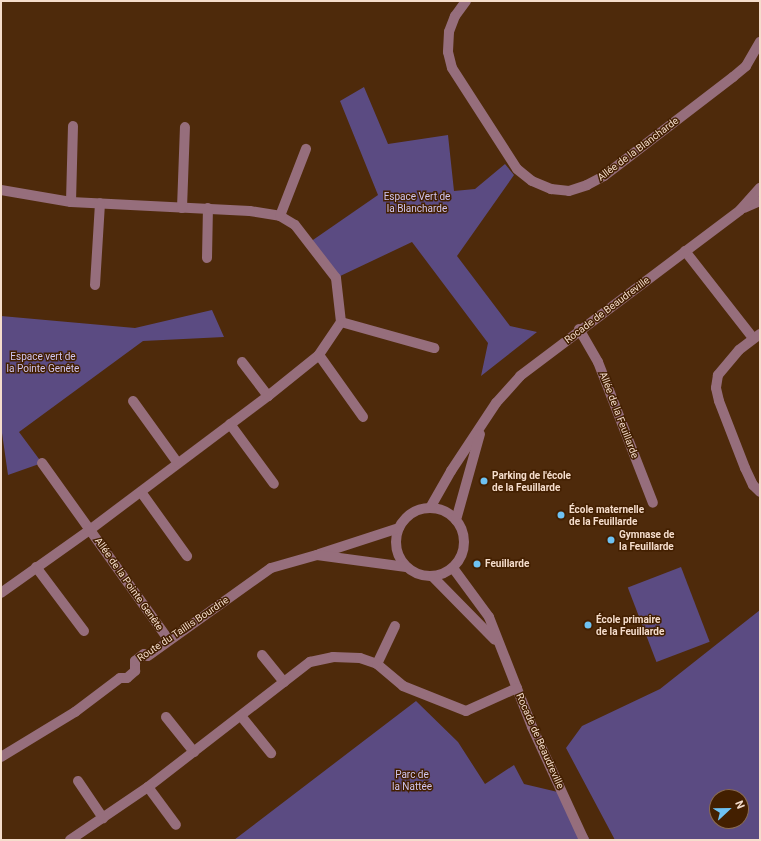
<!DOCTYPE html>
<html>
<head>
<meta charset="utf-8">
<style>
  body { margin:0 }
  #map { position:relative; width:761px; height:841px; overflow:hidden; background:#4e2a0b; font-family:Roboto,sans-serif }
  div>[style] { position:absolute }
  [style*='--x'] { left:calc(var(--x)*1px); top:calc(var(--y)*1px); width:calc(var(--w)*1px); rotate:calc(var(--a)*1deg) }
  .green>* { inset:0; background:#5b4b82; transform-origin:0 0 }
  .minor>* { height:10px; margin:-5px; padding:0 5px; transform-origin:5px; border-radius:5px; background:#966e7c }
  .minor>.ring { margin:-5px; padding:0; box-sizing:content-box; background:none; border:10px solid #966e7c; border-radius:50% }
  .dots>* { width:11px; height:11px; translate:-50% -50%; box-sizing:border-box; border:2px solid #431f00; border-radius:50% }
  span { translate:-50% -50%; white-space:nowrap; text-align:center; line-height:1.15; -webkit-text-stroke:3px #431f00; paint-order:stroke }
  .street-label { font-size:10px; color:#f5ddcc }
  .park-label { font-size:10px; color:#cfc4ef }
  .poi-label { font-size:10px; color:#f5ddcc; font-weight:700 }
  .left { translate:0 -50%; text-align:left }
  .frame { position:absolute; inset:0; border:2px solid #f5ddcc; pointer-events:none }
  .north { position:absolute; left:709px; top:789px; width:40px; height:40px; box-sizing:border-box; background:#431f00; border:1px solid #8a6b52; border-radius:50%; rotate:68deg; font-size:11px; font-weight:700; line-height:16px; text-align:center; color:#f5ddcc }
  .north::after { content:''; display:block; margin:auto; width:14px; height:18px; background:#6ec2f3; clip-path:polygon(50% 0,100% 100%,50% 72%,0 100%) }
</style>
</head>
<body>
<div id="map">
  <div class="green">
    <div style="clip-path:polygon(364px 87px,388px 144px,448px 135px,454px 191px,475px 189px,505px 164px,514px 175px,457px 256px,510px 326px,537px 332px,481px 376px,488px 343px,412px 242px,336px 278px,310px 242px,378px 195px,340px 101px)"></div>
    <div style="clip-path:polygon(212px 310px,224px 337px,143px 341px,19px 432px,42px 463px,8px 475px,1px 426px,1px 316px,135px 328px)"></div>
    <div style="left:681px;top:567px;width:80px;height:57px;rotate:69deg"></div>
    <div style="clip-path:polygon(evenodd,760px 610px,760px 840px,615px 840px,566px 748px,582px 726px,660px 689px,760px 610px,717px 797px,741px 797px,741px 821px,717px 821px,717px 797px)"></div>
    <div style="clip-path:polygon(416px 701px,458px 742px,485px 784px,514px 765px,524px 784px,562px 793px,590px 840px,234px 840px)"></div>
  </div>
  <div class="minor">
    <div style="--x:466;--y:1;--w:19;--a:126"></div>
    <div style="--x:455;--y:16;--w:17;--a:111"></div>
    <div style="--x:449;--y:32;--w:20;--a:93"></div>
    <div style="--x:448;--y:52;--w:16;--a:76"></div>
    <div style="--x:452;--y:68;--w:120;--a:57.2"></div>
    <div style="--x:517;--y:169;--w:19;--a:39"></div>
    <div style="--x:532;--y:181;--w:21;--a:23"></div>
    <div style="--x:551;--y:189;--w:18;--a:6"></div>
    <div style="--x:569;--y:191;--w:19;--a:-18"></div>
    <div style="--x:587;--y:185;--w:19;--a:-28"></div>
    <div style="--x:604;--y:176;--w:163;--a:-37.5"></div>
    <div style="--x:733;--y:77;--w:17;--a:-40"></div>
    <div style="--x:746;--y:66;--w:28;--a:-60"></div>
    <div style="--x:1;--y:190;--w:71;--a:9.7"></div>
    <div style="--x:71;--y:202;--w:179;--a:2.9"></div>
    <div style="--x:250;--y:211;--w:30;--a:9"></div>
    <div style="--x:280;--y:216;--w:17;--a:31"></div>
    <div style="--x:295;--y:225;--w:67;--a:52.3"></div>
    <div style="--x:336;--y:278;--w:44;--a:83.5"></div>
    <div style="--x:341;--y:322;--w:40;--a:124"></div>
    <div style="--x:319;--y:355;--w:65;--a:141.2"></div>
    <div style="--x:268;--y:396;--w:221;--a:143.1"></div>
    <div style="--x:91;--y:529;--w:110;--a:144.6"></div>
    <div style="--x:71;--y:202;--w:76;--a:-88.5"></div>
    <div style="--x:182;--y:208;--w:81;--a:-87.9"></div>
    <div style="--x:744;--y:208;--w:17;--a:-24"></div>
    <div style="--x:280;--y:216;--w:72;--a:-68.8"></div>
    <div style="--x:685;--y:251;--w:110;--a:52"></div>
    <div style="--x:207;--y:258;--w:50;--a:-88.9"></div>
    <div style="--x:95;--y:285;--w:82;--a:-86.5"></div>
    <div style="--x:341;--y:322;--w:97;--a:15.6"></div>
    <div style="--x:579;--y:329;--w:38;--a:60"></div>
    <div style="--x:598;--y:362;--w:151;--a:68.7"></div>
    <div style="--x:760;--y:334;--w:26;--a:143"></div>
    <div style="--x:739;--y:350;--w:33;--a:130"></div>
    <div style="--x:718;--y:375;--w:13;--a:99"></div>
    <div style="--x:716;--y:388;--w:13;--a:77"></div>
    <div style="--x:719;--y:401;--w:72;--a:68.8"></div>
    <div style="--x:745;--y:468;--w:19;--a:65"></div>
    <div style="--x:753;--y:485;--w:10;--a:45"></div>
    <div style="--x:319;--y:355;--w:76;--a:54.6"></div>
    <div style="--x:242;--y:362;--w:43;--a:52.6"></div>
    <div style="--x:133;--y:401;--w:75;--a:54.2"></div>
    <div style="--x:230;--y:424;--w:74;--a:53.7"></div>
    <div style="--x:42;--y:463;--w:216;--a:54.4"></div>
    <div style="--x:141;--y:492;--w:79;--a:54.3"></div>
    <div class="ring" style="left:396px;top:508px;width:58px;height:58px"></div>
    <div style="--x:430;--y:508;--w:43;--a:-60.4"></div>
    <div style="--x:451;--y:471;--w:82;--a:-56.5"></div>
    <div style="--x:496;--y:403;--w:36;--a:-48"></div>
    <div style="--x:520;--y:376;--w:276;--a:-37"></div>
    <div style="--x:740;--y:210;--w:30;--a:-48"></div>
    <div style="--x:456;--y:520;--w:89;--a:-74.4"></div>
    <div style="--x:319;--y:554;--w:84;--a:-18"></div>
    <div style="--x:36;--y:567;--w:80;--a:53.1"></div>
    <div style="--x:453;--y:568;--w:61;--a:53.7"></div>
    <div style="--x:489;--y:617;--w:118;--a:68.6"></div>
    <div style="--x:532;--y:727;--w:124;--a:65.3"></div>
    <div style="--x:433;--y:577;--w:88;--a:45.5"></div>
    <div style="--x:262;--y:655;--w:35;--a:51"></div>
    <div style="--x:377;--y:664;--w:42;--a:-64.7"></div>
    <div style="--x:241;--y:716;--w:48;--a:51"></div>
    <div style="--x:166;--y:717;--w:45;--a:51.3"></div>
    <div style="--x:1;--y:757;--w:87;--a:-31.3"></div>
    <div style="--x:75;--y:712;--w:56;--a:-37.1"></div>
    <div style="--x:120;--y:678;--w:7;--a:0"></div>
    <div style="--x:127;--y:678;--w:11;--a:-41"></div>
    <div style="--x:135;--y:671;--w:10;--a:-90"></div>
    <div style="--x:135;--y:661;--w:11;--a:-38"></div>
    <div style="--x:144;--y:654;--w:4;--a:27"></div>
    <div style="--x:148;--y:656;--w:151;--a:-35.6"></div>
    <div style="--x:271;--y:568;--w:48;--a:-15.8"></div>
    <div style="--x:317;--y:555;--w:90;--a:7.7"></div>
    <div style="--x:78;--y:781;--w:45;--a:56"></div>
    <div style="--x:148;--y:787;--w:47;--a:53.6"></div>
    <div style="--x:70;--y:840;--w:94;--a:-34.2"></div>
    <div style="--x:148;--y:787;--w:205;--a:-37.7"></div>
    <div style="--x:310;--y:662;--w:24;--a:-12"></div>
    <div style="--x:333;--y:657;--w:27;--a:2"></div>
    <div style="--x:360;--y:658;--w:18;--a:19"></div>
    <div style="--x:377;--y:664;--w:34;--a:40"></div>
    <div style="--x:403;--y:686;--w:68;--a:21.6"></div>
    <div style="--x:466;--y:711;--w:56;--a:-24.3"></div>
  </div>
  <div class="dots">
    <div style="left:484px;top:481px;background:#6ec2f3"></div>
    <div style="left:561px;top:515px;background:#6ec2f3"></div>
    <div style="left:611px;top:540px;background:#6ec2f3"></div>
    <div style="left:477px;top:564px;background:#6ec2f3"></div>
    <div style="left:588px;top:625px;background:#6ec2f3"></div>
  </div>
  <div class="street-label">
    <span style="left:638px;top:149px;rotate:-37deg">Allée de la Blancharde</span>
    <span style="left:607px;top:310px;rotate:-37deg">Rocade de Beaudreville</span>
    <span style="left:619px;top:415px;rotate:69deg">Allée de la Feuillarde</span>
    <span style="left:129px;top:584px;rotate:55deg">Allée de la Pointe Genête</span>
    <span style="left:183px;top:629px;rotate:-34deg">Route du Taillis Bourdrie</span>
    <span style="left:540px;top:741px;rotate:66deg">Rocade de Beaudreville</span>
  </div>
  <div class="park-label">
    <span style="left:417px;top:202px">Espace Vert de<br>la Blancharde</span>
    <span style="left:43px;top:362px">Espace vert de<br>la Pointe Genête</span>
    <span style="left:412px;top:780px">Parc de<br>la Nattée</span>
  </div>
  <div class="poi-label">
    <span class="left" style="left:492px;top:481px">Parking de l'école<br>de la Feuillarde</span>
    <span class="left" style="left:569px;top:515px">École maternelle<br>de la Feuillarde</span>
    <span class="left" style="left:619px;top:540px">Gymnase de<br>la Feuillarde</span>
    <span class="left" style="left:485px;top:564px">Feuillarde</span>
    <span class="left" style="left:596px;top:625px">École primaire<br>de la Feuillarde</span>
  </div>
  <div class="frame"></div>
  <div class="north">N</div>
</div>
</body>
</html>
